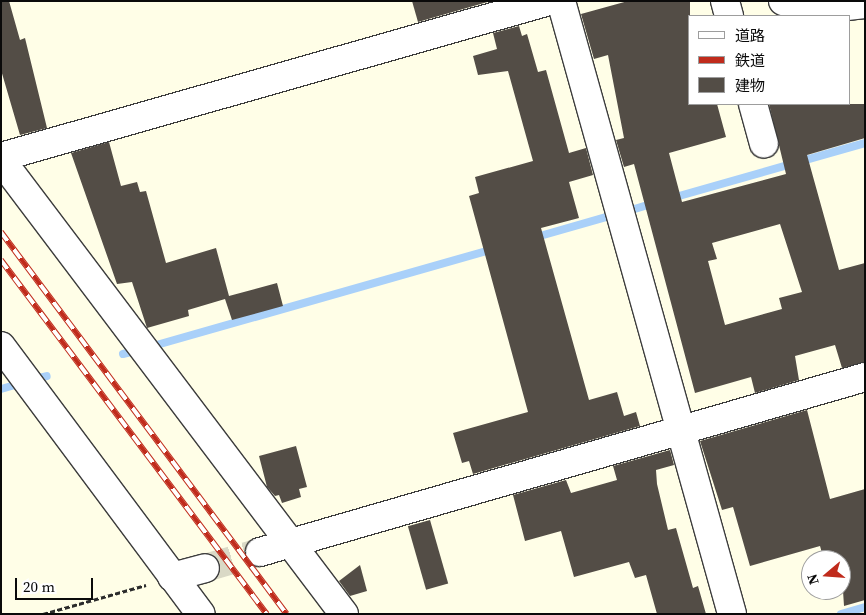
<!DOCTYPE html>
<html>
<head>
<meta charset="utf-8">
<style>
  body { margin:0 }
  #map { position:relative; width:866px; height:615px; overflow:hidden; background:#fffee7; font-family:"Source Serif 4","Noto Sans JP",serif }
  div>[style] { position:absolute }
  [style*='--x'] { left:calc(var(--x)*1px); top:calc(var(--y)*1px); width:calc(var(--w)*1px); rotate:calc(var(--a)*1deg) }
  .stream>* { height:8px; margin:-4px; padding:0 4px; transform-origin:4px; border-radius:4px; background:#a9d0f9 }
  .building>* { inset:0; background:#534d46; transform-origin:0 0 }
  .minor-tunnel>* { height:28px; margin-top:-14px; transform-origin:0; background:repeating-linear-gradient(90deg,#dad9c6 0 28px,transparent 0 42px) }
  .path>* { height:3px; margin-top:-1.5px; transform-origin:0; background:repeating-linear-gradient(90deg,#2c2c2c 0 5px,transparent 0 7.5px) }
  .roads { filter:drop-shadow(1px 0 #3d3d3d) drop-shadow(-1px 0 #3d3d3d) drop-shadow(0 1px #3d3d3d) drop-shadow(0 -1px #3d3d3d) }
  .minor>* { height:28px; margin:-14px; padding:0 14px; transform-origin:14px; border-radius:14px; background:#fff }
  .rail>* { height:5.5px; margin-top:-2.75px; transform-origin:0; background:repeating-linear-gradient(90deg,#fff 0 11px,#c02b1c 0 22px); box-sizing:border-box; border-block:1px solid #c02b1c }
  span { translate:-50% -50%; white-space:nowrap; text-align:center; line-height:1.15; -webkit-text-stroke:5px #fff; paint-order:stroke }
  .frame { position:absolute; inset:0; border:2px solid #0a0a0a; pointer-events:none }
  .legend { position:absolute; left:688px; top:15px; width:162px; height:90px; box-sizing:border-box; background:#fff; border:1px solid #9d9d9d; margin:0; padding:6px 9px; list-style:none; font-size:15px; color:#0a0a0a }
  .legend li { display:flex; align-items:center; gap:10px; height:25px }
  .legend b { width:25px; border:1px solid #9d9d9d }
  .north { position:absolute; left:801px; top:550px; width:50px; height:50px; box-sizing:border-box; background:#fff; border:1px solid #9d9d9d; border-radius:50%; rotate:252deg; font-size:14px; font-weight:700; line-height:20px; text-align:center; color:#0a0a0a }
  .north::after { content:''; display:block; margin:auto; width:18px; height:22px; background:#c02b1c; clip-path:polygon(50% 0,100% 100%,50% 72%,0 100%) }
  .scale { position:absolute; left:15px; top:578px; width:78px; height:22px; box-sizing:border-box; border:2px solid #0a0a0a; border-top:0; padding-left:6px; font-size:15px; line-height:18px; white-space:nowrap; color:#0a0a0a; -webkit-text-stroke:4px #fff; paint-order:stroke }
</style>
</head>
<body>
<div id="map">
  <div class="stream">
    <div style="--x:672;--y:198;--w:201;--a:-15.9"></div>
    <div style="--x:628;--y:211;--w:27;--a:-17"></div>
    <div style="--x:533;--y:238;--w:83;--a:-16"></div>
    <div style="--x:153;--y:346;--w:354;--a:-15.9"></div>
    <div style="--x:123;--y:354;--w:12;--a:-14"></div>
    <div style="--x:35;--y:379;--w:12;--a:-14"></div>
    <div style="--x:1;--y:389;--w:19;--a:-16"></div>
    <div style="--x:841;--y:614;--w:25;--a:-16"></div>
  </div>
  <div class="building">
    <div style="clip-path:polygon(1px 1px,9px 1px,20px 40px,25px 38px,47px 128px,20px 135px,1px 70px)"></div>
    <div style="clip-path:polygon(412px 1px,491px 1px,418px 22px)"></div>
    <div style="clip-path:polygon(evenodd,628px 1px,690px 1px,690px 104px,717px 104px,726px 137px,669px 153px,682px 202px,786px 174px,769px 104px,865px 104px,865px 138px,807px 155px,839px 270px,865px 263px,865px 362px,842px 368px,835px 345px,795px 356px,799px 380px,755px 393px,751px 377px,695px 393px,634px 164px,624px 167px,616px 140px,624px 138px,608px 55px,594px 59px,581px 14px,628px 1px,780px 224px,802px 292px,779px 298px,782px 309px,725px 325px,708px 261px,717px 259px,712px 243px,780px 224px)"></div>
    <div style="clip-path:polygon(519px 26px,522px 36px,527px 34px,538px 72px,546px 70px,569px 153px,586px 148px,593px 175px,569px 182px,579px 218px,541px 228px,589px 400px,617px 392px,624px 416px,636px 412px,640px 426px,473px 474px,469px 461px,462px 463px,453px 433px,528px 412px,469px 196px,479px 193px,475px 177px,533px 161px,508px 71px,478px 75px,473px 56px,497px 49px,493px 33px)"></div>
    <div style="clip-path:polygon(109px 142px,121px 186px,137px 182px,140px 192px,146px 191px,166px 263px,216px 248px,229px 296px,277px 283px,283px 306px,232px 320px,225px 299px,188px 310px,189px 316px,147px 328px,132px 282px,117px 284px,71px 153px)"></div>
    <div style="clip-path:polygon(807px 410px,830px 499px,865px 489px,865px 600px,844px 606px,841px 560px,824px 560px,820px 546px,750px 566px,733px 507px,722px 510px,700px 441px)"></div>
    <div style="clip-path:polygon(296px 446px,307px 487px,299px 489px,301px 497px,282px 503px,279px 495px,275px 496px,267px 487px,259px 456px)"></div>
    <div style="clip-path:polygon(670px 450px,674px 465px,656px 470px,657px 484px,668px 530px,676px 528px,693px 588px,698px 586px,706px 614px,657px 614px,646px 575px,635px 578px,629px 562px,574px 577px,561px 531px,525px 541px,513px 495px,566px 480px,571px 493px,617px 480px,613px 466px)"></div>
    <div style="left:430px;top:520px;width:66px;height:23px;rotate:74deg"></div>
    <div style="clip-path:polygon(360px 565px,367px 591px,350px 596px,339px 581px)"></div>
  </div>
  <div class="minor-tunnel">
    <div style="--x:205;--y:568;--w:57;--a:-16.2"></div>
  </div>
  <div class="path">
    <div style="--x:43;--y:614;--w:107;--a:-15.7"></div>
  </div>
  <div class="roads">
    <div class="minor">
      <div style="--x:561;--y:1;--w:636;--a:74.41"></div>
      <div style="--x:725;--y:1;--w:16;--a:75"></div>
      <div style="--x:783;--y:1;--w:30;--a:17"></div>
      <div style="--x:812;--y:10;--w:53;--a:-6.5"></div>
      <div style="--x:753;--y:104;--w:41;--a:74.6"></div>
      <div style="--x:1;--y:157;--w:570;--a:-15.89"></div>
      <div style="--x:1;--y:160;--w:569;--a:52.93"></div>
      <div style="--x:1;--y:346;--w:334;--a:53.3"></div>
      <div style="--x:260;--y:552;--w:630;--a:-16.13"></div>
      <div style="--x:172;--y:577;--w:34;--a:-15"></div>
    </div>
  </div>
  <div class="rail">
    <div style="--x:1;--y:232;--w:477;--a:53.2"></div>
    <div style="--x:1;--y:260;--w:443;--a:53.1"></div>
  </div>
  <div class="frame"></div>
  <ul class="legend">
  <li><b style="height:6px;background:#fff"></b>道路</li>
  <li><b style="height:6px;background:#c02b1c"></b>鉄道</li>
  <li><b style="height:14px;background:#534d46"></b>建物</li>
  </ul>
  <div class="north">N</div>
  <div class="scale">20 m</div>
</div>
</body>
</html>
